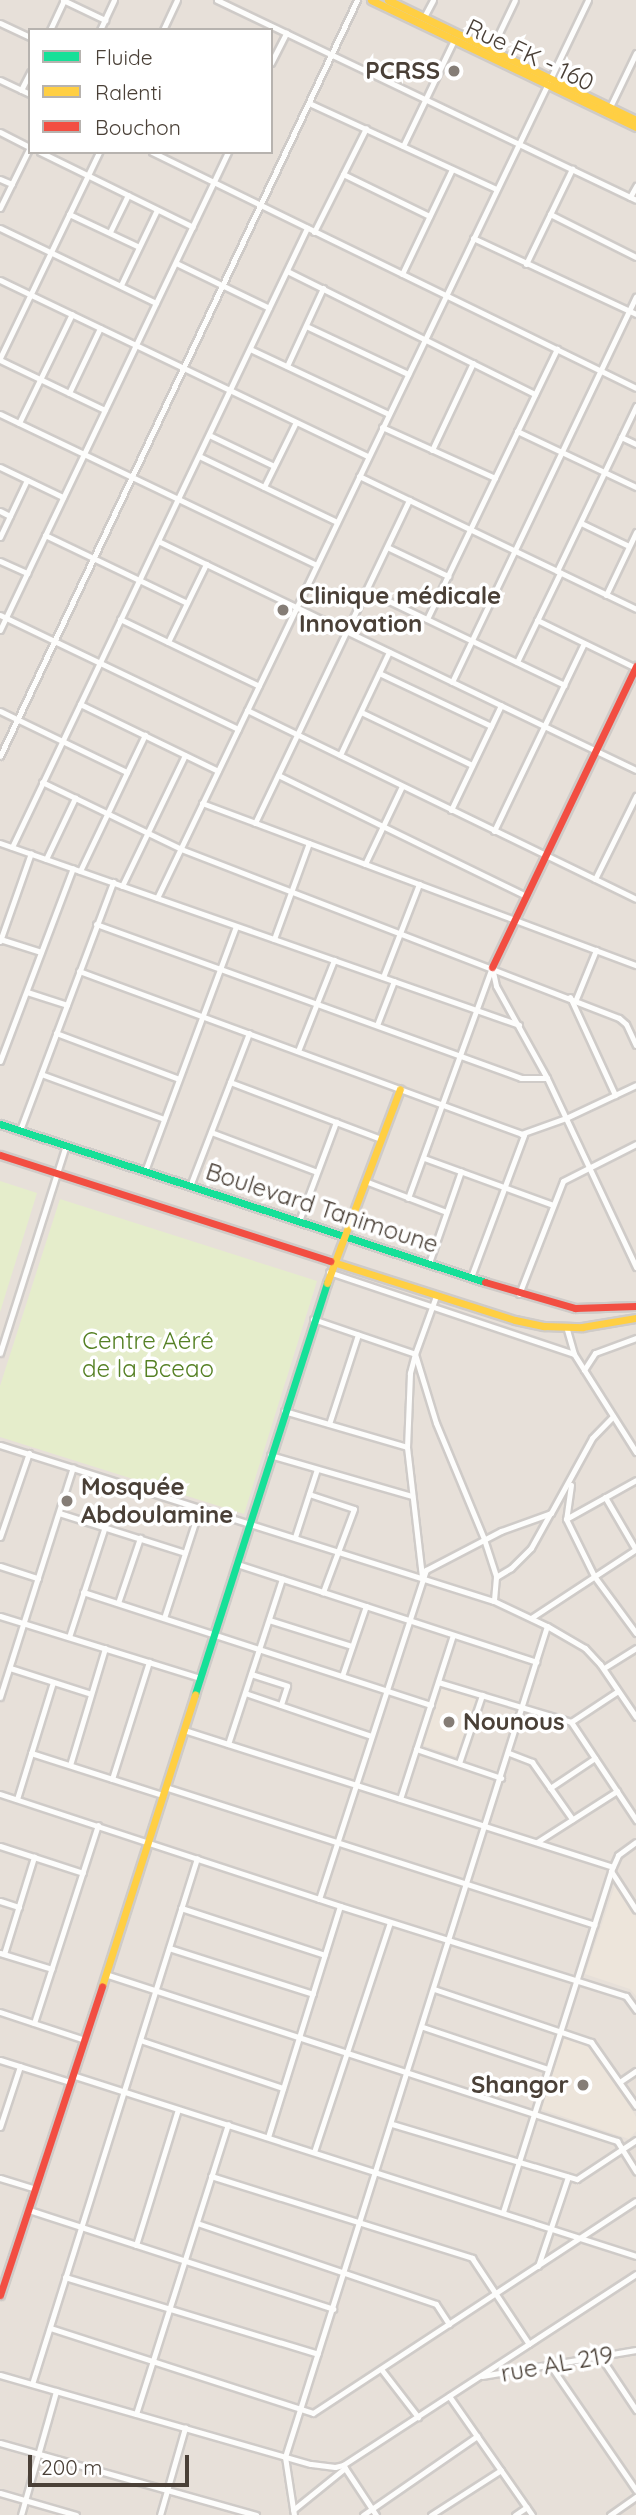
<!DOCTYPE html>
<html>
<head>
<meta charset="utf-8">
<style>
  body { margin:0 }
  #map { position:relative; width:636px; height:2515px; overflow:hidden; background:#f2efec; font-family:Quicksand,sans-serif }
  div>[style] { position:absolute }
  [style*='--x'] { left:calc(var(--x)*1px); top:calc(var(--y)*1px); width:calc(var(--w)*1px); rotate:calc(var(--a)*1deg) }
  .residential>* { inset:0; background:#e7e0d9 }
  .education>* { inset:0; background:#ede5db; transform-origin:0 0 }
  .green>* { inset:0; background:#e5edcb }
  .roads { filter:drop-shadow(2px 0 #cfcbc8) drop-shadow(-2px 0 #cfcbc8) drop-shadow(0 2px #cfcbc8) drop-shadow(0 -2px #cfcbc8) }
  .street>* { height:5px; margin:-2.5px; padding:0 2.5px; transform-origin:2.5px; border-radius:2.5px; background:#fdfdfc }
  .fast>* { height:7px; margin:-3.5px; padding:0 3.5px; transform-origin:3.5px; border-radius:3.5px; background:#16e098 }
  .slow>* { height:7px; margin:-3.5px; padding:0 3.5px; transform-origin:3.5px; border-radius:3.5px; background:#ffcf43 }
  .jam>* { height:7px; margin:-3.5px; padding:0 3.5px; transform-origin:3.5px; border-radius:3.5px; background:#f24e42 }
  .dots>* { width:19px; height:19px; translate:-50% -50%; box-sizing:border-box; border:4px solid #fff; border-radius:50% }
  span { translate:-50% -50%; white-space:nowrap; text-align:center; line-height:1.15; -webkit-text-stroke:7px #fff; paint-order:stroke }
  .street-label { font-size:24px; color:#4a4037 }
  .poi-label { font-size:24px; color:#4a4037; font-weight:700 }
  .right { translate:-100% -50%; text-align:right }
  .left { translate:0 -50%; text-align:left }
  .park-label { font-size:24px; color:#568125 }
  .legend { position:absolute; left:28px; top:28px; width:245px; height:126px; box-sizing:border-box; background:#fff; border:2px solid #b7b3af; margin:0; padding:9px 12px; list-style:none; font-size:21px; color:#4a4037 }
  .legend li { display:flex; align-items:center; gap:14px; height:35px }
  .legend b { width:35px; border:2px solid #b7b3af }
  .scale { position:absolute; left:28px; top:2455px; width:161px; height:32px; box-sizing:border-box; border:4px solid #4a4037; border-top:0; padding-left:9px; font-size:21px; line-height:24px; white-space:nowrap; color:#4a4037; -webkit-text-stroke:5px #fff; paint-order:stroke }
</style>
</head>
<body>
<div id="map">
  <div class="residential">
    <div style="clip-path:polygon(evenodd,0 0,636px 0,636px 2515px,0 2515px,0 0,30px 30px,271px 30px,271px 152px,30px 152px,30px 30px)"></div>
  </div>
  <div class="education">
    <div style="left:441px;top:1687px;width:38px;height:61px;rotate:18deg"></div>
    <div style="clip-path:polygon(615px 1885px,636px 1917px,636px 1996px,630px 1989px,585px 1974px)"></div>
    <div style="clip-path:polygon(565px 2036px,591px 2043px,636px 2117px,636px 2131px,629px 2139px,541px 2109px)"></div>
  </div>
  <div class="green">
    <div style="clip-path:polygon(0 1181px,37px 1193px,0 1312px)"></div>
    <div style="clip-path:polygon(60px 1199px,317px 1281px,244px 1514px,0 1437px,0 1386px)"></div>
  </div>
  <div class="roads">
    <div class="street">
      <div style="--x:63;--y:0;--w:47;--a:25.5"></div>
      <div style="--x:217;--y:0;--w:464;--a:25.5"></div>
      <div style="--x:424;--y:17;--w:19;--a:-62"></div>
      <div style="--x:0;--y:23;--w:33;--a:25"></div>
      <div style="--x:50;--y:30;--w:33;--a:-65"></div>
      <div style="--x:100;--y:30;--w:33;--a:-65"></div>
      <div style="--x:163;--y:30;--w:33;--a:-65"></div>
      <div style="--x:491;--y:50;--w:55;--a:-64.4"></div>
      <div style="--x:271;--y:63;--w:34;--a:-63"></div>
      <div style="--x:0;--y:80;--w:33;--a:25"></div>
      <div style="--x:21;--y:90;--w:20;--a:-63"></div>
      <div style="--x:309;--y:103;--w:206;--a:24.7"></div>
      <div style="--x:610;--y:107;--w:60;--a:-64.3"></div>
      <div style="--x:0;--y:132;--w:34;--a:27"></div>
      <div style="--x:30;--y:147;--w:68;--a:116.2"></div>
      <div style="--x:403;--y:146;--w:118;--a:-64.3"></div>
      <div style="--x:40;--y:152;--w:170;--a:26.1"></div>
      <div style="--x:152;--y:152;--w:538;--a:25.99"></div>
      <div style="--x:343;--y:174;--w:96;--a:26"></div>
      <div style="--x:0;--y:179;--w:13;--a:23"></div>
      <div style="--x:630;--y:197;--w:13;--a:-61"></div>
      <div style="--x:69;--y:214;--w:77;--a:25.2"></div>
      <div style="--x:550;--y:214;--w:96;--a:26.6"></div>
      <div style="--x:0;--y:228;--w:173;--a:25.7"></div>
      <div style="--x:110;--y:232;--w:41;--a:-64.1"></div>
      <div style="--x:314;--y:232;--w:116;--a:-63.4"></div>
      <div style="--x:473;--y:238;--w:180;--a:25"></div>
      <div style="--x:176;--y:263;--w:103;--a:25.8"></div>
      <div style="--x:526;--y:264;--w:106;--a:-64.2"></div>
      <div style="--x:287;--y:271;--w:277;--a:26.4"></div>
      <div style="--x:402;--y:274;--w:116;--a:-64.5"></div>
      <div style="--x:0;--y:280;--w:408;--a:25.6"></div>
      <div style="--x:121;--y:285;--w:83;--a:-64.4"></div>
      <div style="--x:306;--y:326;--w:113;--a:25.2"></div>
      <div style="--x:250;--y:349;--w:153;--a:25.1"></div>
      <div style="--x:0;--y:358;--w:229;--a:-64.3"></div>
      <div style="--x:0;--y:360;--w:116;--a:25.5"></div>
      <div style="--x:287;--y:366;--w:86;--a:-65.2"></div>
      <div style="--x:69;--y:393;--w:72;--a:-64.5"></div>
      <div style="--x:0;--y:414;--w:350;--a:25.5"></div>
      <div style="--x:19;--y:423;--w:121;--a:-64.1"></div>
      <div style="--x:382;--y:427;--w:124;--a:24.3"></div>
      <div style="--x:517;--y:431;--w:132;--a:25.2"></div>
      <div style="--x:209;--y:435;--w:72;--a:25.5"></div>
      <div style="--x:621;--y:437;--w:17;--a:25"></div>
      <div style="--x:432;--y:450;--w:96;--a:-64.8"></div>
      <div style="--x:199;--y:456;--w:153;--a:25.6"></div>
      <div style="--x:0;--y:467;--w:70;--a:25.5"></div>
      <div style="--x:359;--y:476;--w:307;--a:25.6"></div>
      <div style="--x:264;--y:487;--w:72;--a:-63.8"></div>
      <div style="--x:0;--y:511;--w:11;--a:27"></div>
      <div style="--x:581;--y:523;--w:53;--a:25.6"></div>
      <div style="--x:45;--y:535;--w:157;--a:25.6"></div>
      <div style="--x:0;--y:537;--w:63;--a:-64.7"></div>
      <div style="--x:158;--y:541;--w:530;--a:25.6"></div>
      <div style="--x:387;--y:547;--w:68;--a:25.4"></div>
      <div style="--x:0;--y:561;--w:30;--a:24"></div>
      <div style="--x:557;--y:571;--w:183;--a:-64.4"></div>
      <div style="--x:366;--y:590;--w:220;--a:25.6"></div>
      <div style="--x:606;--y:595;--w:70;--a:-64.5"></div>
      <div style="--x:0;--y:615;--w:264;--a:25.6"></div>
      <div style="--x:120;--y:619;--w:154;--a:25.7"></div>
      <div style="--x:427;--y:619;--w:300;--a:-64.3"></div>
      <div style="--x:537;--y:620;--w:110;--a:25.9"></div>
      <div style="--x:0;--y:630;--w:530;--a:-64.5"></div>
      <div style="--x:168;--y:642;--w:87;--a:-64"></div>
      <div style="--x:517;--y:662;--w:99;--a:-64.2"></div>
      <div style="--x:379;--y:673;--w:124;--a:25.3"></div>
      <div style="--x:452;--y:682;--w:427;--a:-64.5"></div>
      <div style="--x:80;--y:704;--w:153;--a:25.9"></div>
      <div style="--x:247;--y:710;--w:432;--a:25.9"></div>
      <div style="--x:0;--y:711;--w:141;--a:25.7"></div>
      <div style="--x:361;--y:712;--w:123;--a:25.5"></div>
      <div style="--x:340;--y:755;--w:114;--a:-64.6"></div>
      <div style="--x:0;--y:756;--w:836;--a:-64.72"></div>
      <div style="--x:278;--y:775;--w:276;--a:26"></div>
      <div style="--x:42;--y:782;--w:154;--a:25.7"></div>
      <div style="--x:181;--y:849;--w:469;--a:21.1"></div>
      <div style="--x:619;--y:1018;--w:9;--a:41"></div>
      <div style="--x:626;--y:1024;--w:23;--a:65"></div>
      <div style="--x:202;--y:803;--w:463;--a:20.5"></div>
      <div style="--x:451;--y:810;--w:116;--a:-64.5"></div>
      <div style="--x:255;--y:823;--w:358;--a:-64.5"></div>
      <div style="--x:494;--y:831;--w:208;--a:-64.4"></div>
      <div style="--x:0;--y:843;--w:550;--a:19.32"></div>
      <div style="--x:12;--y:847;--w:686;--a:-64.52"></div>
      <div style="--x:46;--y:859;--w:68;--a:-64.6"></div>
      <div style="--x:365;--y:864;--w:86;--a:-64.6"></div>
      <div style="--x:80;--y:871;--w:151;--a:-64.5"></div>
      <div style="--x:595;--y:879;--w:93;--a:-63.7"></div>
      <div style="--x:122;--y:886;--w:145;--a:-64.3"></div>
      <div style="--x:157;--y:898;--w:996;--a:-64.36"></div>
      <div style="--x:96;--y:924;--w:452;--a:19.9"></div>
      <div style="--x:521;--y:1078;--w:26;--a:0"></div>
      <div style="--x:0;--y:939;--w:43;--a:17.6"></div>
      <div style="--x:274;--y:939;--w:102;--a:-70"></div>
      <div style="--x:0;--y:941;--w:93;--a:-70.6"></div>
      <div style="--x:492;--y:967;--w:19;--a:78"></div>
      <div style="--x:496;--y:986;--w:105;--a:61"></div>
      <div style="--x:547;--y:1078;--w:209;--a:64.8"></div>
      <div style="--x:79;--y:971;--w:471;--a:20.2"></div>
      <div style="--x:521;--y:1134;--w:48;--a:-19.6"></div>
      <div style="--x:566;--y:1118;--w:77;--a:-25.2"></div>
      <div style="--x:383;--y:977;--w:100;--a:-68.8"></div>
      <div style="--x:27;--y:992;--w:42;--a:18"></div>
      <div style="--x:570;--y:997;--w:108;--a:65.3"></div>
      <div style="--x:576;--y:999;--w:53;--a:-67.8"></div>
      <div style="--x:377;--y:1025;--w:47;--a:-68.9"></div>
      <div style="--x:56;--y:1033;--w:131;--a:20.5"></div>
      <div style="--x:298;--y:1051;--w:98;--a:-68.4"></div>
      <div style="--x:0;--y:1061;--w:206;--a:-69.3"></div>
      <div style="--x:41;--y:1074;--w:131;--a:20.1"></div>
      <div style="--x:230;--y:1082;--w:161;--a:20.7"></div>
      <div style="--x:20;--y:1130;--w:265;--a:-69.4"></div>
      <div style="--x:211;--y:1132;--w:113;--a:20.7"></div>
      <div style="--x:424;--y:1158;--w:137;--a:20"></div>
      <div style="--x:145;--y:1171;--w:261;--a:-69.6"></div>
      <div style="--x:365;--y:1181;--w:87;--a:20.9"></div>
      <div style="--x:190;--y:1186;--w:164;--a:-68.9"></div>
      <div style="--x:408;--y:1198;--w:243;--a:-70"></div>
      <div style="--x:299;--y:1221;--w:106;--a:-69.5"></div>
      <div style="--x:429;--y:1263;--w:97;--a:-70.8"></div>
      <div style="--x:329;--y:1272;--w:258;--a:18.5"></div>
      <div style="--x:471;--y:1277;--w:152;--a:-69.5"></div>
      <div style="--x:519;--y:1294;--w:121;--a:-68.7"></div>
      <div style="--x:563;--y:1181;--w:82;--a:-26.9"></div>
      <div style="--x:436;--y:1296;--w:62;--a:109.9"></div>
      <div style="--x:415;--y:1354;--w:72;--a:73.1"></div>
      <div style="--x:436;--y:1423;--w:126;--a:67.5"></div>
      <div style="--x:484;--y:1539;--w:40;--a:72"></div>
      <div style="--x:496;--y:1577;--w:24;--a:95"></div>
      <div style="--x:313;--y:1319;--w:108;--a:18.9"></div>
      <div style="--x:415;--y:1354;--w:20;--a:105"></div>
      <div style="--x:410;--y:1373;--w:74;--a:92.3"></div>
      <div style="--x:407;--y:1447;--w:131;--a:83.4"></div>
      <div style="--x:566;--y:1326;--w:29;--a:74"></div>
      <div style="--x:574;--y:1354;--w:116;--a:57.7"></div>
      <div style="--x:0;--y:1353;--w:218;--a:-72.4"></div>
      <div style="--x:584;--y:1370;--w:20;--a:-57"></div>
      <div style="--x:595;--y:1353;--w:44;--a:-20.1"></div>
      <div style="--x:284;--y:1411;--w:128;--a:16.3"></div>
      <div style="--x:329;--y:1424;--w:94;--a:-72"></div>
      <div style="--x:0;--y:1445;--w:518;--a:17.53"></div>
      <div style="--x:494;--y:1601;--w:59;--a:25.3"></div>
      <div style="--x:547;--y:1626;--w:44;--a:30.1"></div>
      <div style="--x:585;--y:1648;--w:22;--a:47"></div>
      <div style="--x:600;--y:1664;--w:64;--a:55.8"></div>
      <div style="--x:270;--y:1455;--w:148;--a:16.1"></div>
      <div style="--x:571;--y:1485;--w:34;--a:98"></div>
      <div style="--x:566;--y:1519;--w:64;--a:63.8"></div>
      <div style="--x:594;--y:1576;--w:71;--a:53.6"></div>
      <div style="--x:309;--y:1494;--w:47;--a:18.4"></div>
      <div style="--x:354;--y:1509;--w:89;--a:110.5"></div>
      <div style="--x:605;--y:1497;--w:61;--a:59.7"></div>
      <div style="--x:59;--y:1513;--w:132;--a:17.6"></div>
      <div style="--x:566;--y:1519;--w:80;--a:-29.1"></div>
      <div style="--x:0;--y:1537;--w:89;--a:-71"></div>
      <div style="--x:295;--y:1537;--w:71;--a:-72.1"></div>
      <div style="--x:237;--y:1564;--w:315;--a:18.1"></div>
      <div style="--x:0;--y:1566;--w:40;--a:18"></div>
      <div style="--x:496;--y:1577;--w:17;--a:-31"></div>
      <div style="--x:511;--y:1568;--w:28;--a:-45"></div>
      <div style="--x:531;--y:1548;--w:39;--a:-61"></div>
      <div style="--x:83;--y:1592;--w:366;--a:18"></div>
      <div style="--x:118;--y:1603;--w:69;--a:-71.3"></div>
      <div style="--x:0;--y:1616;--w:209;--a:17.2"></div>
      <div style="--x:164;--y:1618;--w:117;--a:-72"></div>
      <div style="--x:531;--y:1618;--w:126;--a:-33.3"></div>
      <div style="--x:269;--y:1620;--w:87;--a:17.4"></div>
      <div style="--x:69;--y:1637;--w:117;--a:-72"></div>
      <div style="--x:10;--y:1668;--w:85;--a:17.8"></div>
      <div style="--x:604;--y:1668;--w:38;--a:-32"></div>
      <div style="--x:251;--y:1674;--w:38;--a:18"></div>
      <div style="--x:287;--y:1686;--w:20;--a:108"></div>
      <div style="--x:342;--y:1676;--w:74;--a:-71.1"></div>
      <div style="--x:438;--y:1682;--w:139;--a:16.7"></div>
      <div style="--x:571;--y:1722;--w:118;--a:56.4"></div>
      <div style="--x:245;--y:1693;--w:133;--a:18.8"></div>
      <div style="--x:0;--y:1697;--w:241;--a:-72.4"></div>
      <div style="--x:571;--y:1722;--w:56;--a:-33.4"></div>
      <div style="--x:184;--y:1730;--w:450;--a:17.7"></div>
      <div style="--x:228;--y:1744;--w:174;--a:-71.9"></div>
      <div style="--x:416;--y:1749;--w:90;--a:18.8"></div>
      <div style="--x:31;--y:1753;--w:139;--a:17.7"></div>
      <div style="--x:509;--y:1753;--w:25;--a:21"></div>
      <div style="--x:532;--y:1762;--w:70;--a:54.9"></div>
      <div style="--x:459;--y:1763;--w:72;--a:-71.3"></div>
      <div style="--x:70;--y:1765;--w:122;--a:-73.3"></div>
      <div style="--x:112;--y:1779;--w:123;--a:-72.5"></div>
      <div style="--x:165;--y:1787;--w:451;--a:17.8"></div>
      <div style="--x:550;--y:1788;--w:54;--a:-33.7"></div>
      <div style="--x:0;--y:1794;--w:358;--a:18.2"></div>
      <div style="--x:340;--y:1906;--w:300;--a:17.5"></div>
      <div style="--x:626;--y:1996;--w:17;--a:54"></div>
      <div style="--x:17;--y:1799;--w:122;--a:-72.9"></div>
      <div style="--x:400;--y:1799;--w:172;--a:-72.1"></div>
      <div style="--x:537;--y:1842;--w:95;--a:-32.5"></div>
      <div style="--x:0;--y:1846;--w:87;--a:18"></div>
      <div style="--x:611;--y:1871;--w:46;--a:57.3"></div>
      <div style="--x:319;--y:1899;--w:346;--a:-72"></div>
      <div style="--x:426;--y:1570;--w:85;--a:-27.5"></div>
      <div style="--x:501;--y:1531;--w:53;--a:-19.8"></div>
      <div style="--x:551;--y:1513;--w:85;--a:-61.3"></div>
      <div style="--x:592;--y:1438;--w:30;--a:-46"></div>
      <div style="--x:0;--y:1901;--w:20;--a:18"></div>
      <div style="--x:181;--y:1908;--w:151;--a:18.1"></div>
      <div style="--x:169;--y:1948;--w:151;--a:17.7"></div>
      <div style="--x:0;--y:1953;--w:54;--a:17.1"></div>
      <div style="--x:4;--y:1954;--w:102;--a:-72.8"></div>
      <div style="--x:105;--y:1974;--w:539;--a:18.06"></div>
      <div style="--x:617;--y:2141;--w:36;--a:58"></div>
      <div style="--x:434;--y:1989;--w:166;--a:18.7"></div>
      <div style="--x:591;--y:2042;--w:78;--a:54.9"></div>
      <div style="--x:0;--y:2012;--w:89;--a:18.2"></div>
      <div style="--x:34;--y:2023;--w:208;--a:-72.1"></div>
      <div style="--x:423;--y:2027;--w:132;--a:18.6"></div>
      <div style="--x:140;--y:2040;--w:151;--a:18.6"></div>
      <div style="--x:0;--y:2060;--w:73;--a:17.4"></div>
      <div style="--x:72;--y:2075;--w:592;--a:17.79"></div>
      <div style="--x:621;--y:2081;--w:18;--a:-34"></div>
      <div style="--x:392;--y:2124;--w:193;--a:16.6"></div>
      <div style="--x:577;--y:2179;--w:71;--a:-33.5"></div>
      <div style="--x:0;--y:2127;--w:64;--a:-71.8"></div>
      <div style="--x:268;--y:2137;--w:242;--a:-72.7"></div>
      <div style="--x:314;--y:2152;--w:242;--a:-71.7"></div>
      <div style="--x:211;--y:2176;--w:274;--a:17.4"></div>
      <div style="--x:472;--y:2258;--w:103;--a:56.5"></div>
      <div style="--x:0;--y:2178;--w:37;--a:17"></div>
      <div style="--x:29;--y:2210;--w:320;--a:18"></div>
      <div style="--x:503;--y:2212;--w:358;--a:-72.4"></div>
      <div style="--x:611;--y:1871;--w:17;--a:-66"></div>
      <div style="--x:618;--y:1855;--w:22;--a:-36"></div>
      <div style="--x:197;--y:2223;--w:252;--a:18.7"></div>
      <div style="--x:436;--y:2304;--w:24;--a:57"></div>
      <div style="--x:136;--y:2245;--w:142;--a:-72.8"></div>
      <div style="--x:538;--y:2266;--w:94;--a:-71.4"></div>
      <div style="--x:65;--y:2277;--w:264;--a:16.9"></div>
      <div style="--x:50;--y:2328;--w:276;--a:17.9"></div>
      <div style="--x:313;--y:2413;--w:386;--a:-33.3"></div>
      <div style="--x:600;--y:2356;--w:65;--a:56.3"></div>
      <div style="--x:550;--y:2365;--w:152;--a:55.5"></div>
      <div style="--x:381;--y:2369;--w:61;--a:52.4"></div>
      <div style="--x:0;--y:2375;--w:323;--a:16"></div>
      <div style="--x:311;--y:2464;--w:24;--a:7"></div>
      <div style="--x:335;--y:2467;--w:8;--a:-14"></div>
      <div style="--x:343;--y:2465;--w:350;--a:-33.1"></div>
      <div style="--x:482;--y:2376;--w:156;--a:-9.6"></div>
      <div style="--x:32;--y:2384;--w:551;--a:-72.58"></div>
      <div style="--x:449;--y:2396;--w:145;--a:55.1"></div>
      <div style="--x:136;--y:2414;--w:304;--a:-72.4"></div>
      <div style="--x:0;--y:2443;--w:266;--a:15.7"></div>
      <div style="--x:343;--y:2465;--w:60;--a:56.6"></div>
      <div style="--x:0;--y:2493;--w:79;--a:16.1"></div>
      <div style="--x:293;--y:2510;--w:67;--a:-38.9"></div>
      <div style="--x:21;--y:2515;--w:129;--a:-74.2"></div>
      <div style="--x:160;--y:2515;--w:91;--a:-74"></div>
      <div style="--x:294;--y:2515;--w:59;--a:-98.8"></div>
      <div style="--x:285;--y:2457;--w:871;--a:-72.5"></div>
      <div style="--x:363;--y:2515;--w:139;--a:-34.7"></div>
      <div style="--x:431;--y:2515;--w:83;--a:-32.7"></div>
      <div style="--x:515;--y:2515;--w:14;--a:-34"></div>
      <div style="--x:610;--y:2515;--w:32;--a:-35"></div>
    </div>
    <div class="fast">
      <div style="--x:0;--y:1124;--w:510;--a:18.04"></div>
      <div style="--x:195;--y:1694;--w:432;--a:-72.2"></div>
    </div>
    <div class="slow">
      <div style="--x:371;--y:0;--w:294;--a:25.6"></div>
      <div style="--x:388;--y:0;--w:276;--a:25.8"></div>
      <div style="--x:330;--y:1261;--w:194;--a:17.7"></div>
      <div style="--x:515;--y:1320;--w:30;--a:12"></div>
      <div style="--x:544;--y:1326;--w:38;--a:2"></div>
      <div style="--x:582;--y:1327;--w:55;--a:-9.5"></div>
      <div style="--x:327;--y:1283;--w:207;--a:-69.4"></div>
      <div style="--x:102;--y:1986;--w:306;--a:-72.3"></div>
    </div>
    <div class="jam">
      <div style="--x:492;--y:967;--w:334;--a:-64.4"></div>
      <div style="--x:0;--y:1155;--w:347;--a:17.8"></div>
      <div style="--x:485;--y:1282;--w:94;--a:16.1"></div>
      <div style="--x:575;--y:1308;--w:61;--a:-1.9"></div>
      <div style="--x:0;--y:2295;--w:325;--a:-71.7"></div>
    </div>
  </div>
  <div class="dots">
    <div style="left:454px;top:71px;background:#857d76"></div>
    <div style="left:283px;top:610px;background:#857d76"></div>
    <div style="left:67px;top:1501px;background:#857d76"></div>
    <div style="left:449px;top:1722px;background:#857d76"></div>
    <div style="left:583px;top:2085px;background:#857d76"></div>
  </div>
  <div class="street-label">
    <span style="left:530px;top:55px;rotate:25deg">Rue FK - 160</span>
    <span style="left:322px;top:1208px;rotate:18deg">Boulevard Tanimoune</span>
    <span style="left:557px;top:2364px;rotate:-10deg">rue AL 219</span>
  </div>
  <div class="poi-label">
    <span class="right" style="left:440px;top:71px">PCRSS</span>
    <span class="left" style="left:299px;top:610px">Clinique médicale<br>Innovation</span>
    <span class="left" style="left:81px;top:1501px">Mosquée<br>Abdoulamine</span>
    <span class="left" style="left:463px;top:1722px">Nounous</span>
    <span class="right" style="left:569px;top:2085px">Shangor</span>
  </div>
  <div class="park-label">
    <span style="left:148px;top:1355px">Centre Aéré<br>de la Bceao</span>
  </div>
  <ul class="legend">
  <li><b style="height:9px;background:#16e098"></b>Fluide</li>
  <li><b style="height:9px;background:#ffcf43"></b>Ralenti</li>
  <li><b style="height:9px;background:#f24e42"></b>Bouchon</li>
  </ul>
  <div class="scale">200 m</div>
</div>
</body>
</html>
